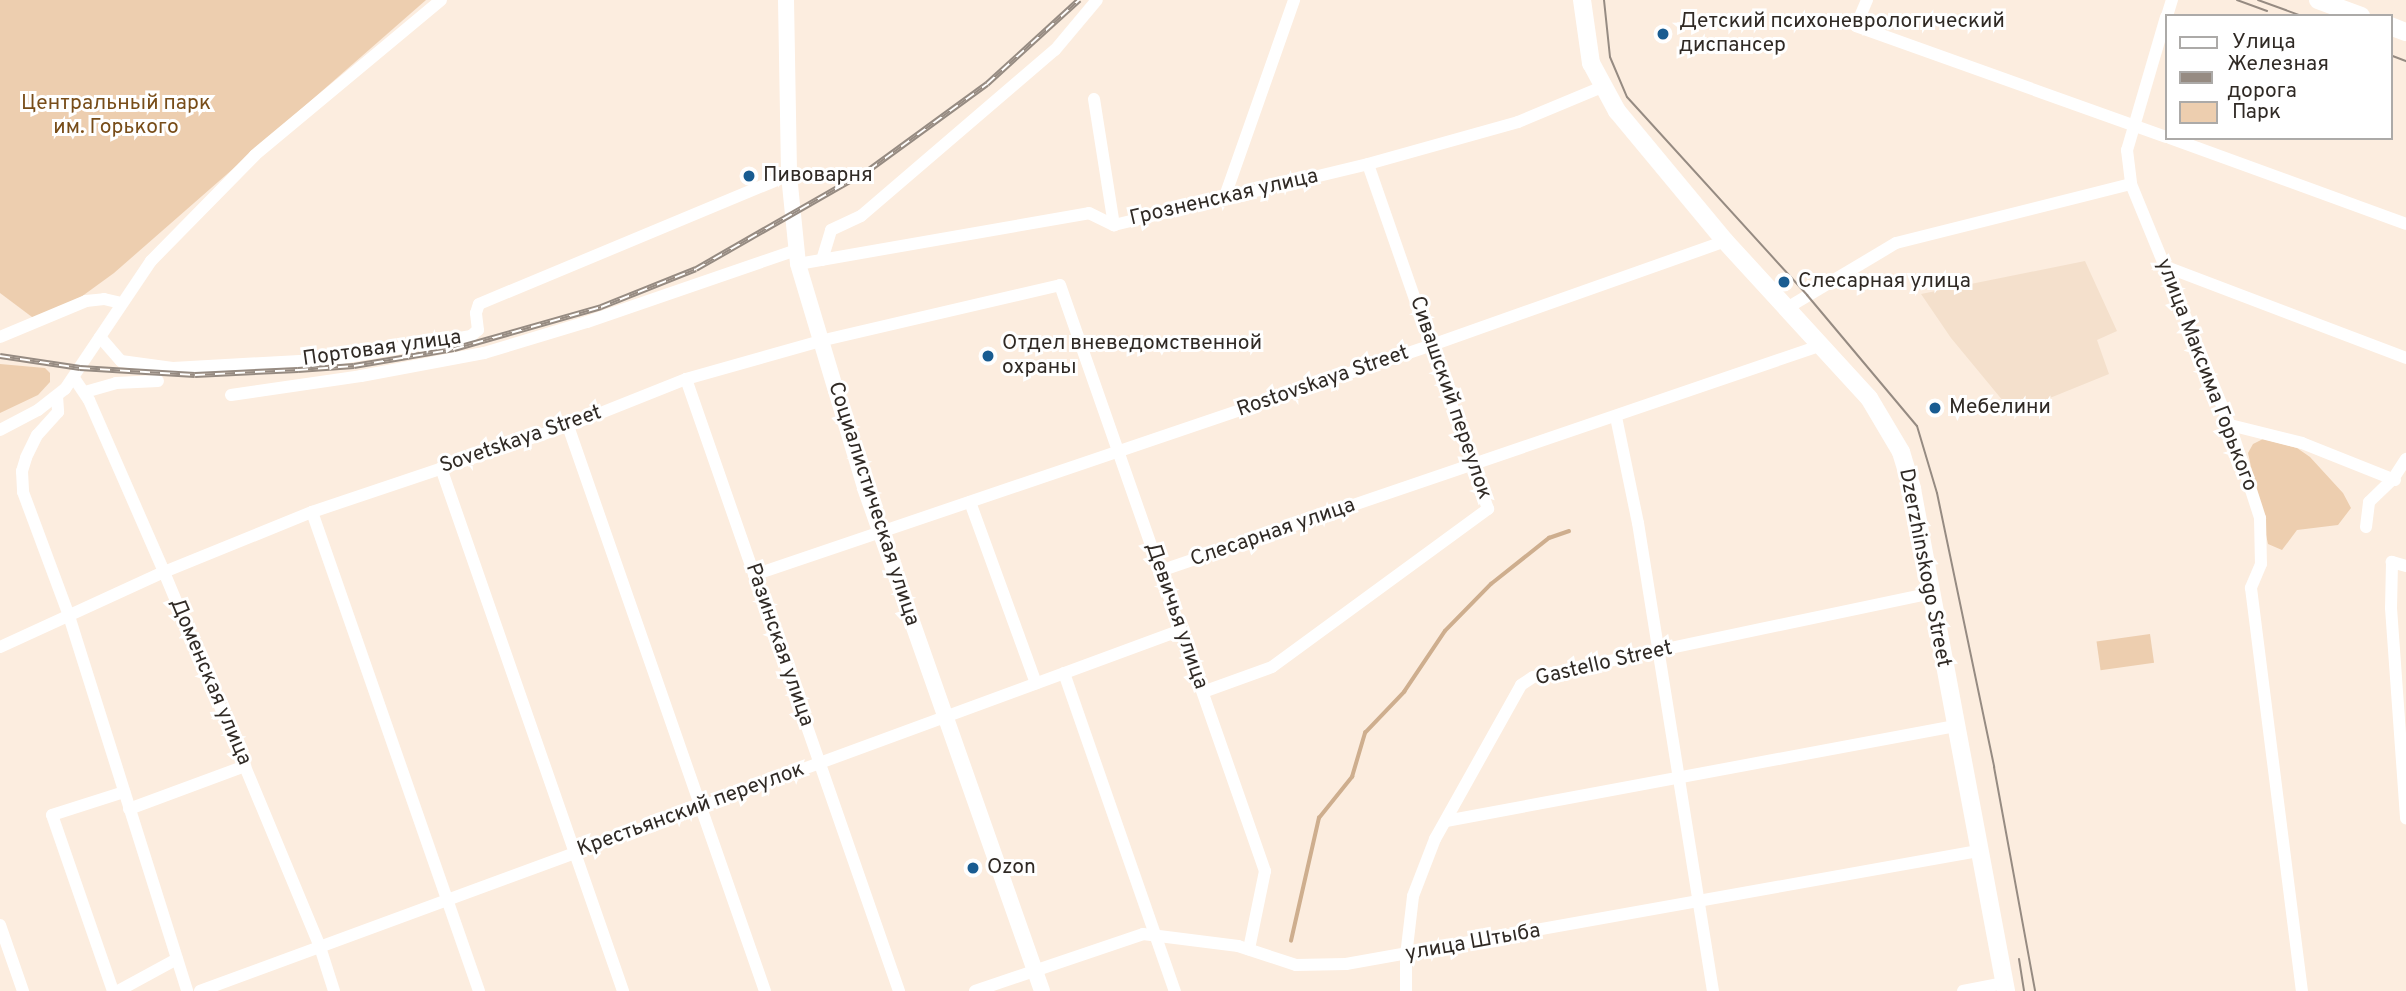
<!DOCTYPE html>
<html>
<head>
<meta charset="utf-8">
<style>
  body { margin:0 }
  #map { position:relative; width:2406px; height:991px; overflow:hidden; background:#fceddf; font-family:Overpass,sans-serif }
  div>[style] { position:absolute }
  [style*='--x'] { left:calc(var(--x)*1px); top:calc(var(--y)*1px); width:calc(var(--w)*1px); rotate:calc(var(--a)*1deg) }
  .built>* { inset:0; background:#f4e0cc }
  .green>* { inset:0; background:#edceaf; transform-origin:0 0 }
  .stream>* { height:3.5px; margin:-1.75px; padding:0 1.75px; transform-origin:1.75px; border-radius:1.75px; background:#ceae8e }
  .minor>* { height:12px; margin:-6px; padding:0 6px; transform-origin:6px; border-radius:6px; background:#fff }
  .tertiary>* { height:16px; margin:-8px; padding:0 8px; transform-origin:8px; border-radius:8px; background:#fff }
  .secondary>* { height:18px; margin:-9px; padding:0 9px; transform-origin:9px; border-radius:9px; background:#fff }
  .tram>* { height:2px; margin:-1px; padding:0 1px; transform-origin:1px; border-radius:1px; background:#968b82 }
  .rail>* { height:6px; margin-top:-3px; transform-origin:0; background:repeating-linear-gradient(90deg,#fff 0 10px,#968b82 0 20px); box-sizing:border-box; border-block:2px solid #968b82 }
  .dots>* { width:19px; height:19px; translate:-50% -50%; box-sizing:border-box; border:4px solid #fff; border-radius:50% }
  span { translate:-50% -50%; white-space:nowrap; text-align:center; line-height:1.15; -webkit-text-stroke:6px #fff; paint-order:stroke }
  .poi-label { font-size:21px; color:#302a25 }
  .left { translate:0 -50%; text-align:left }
  .park-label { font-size:21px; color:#784d19 }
  .street-label { font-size:21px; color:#302a25 }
  .legend { position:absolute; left:2165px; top:14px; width:228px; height:126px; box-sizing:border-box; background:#fff; border:2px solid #acaaa8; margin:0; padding:9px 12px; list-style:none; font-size:21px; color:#302a25 }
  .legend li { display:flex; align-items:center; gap:14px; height:35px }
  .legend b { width:35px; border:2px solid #acaaa8 }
</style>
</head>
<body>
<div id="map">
  <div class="built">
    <div style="clip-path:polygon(2085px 261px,2117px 331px,2097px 340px,2109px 374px,2013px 413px,1951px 338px,1921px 294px)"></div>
  </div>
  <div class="green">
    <div style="clip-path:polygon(0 0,426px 0,114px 273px,81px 297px,36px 320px,0 293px)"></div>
    <div style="clip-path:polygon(0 364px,45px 368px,50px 373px,50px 382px,38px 395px,0 413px)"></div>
    <div style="clip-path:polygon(2263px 439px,2297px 448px,2310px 457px,2343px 493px,2351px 508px,2338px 525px,2297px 530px,2282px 550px,2268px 544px,2248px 453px,2253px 444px)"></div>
    <div style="left:2150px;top:634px;width:29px;height:54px;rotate:82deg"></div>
  </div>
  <div class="stream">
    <div style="--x:1291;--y:941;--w:126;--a:-77.2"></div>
    <div style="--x:1319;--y:818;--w:53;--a:-51.2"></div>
    <div style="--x:1352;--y:777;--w:46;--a:-73.5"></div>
    <div style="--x:1365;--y:733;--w:57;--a:-46.4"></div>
    <div style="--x:1404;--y:692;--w:73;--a:-56.1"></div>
    <div style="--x:1445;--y:631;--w:66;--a:-45.6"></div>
    <div style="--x:1491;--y:584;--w:74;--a:-38.4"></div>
    <div style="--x:1549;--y:538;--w:21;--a:-19"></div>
  </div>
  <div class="minor">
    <div style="--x:1867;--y:0;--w:28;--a:113"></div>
    <div style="--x:1856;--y:26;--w:329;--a:19.7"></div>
    <div style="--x:2167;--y:16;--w:17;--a:-73"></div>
    <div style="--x:2166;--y:17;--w:139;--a:106.3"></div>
    <div style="--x:2127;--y:150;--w:34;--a:83"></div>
    <div style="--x:2131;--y:184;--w:261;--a:67.7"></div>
    <div style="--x:2230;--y:425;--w:98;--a:72.1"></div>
    <div style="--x:2260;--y:518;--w:46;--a:88.8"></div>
    <div style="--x:2261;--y:564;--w:26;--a:113"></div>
    <div style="--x:2251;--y:588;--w:406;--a:82.8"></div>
    <div style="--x:1094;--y:99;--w:128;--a:81"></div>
    <div style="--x:2170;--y:138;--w:251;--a:20"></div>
    <div style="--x:1224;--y:199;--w:211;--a:-70.6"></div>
    <div style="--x:822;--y:260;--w:31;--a:-73"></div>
    <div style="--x:831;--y:230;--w:33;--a:-25"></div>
    <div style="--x:861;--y:216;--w:255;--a:-40.6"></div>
    <div style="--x:1055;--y:50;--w:65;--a:-50"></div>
    <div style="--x:798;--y:264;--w:295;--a:-9.9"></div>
    <div style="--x:1089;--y:213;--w:28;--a:26"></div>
    <div style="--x:1114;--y:225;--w:261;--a:-13.5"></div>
    <div style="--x:1368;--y:164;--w:156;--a:-15.6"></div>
    <div style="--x:1518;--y:122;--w:91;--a:-22.6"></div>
    <div style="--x:2164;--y:266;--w:259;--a:20.8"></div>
    <div style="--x:1787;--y:308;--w:127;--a:-30.8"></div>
    <div style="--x:1896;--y:243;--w:242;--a:-14.1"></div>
    <div style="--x:0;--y:337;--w:93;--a:-22.7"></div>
    <div style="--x:86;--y:301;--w:18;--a:-6"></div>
    <div style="--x:104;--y:299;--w:17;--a:13"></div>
    <div style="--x:100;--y:337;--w:32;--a:49"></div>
    <div style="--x:121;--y:361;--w:52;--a:7.7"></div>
    <div style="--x:173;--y:368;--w:163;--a:-3.2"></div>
    <div style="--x:336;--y:359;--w:137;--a:-9.7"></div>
    <div style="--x:471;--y:336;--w:9;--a:-41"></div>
    <div style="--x:478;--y:330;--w:17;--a:-97"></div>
    <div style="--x:476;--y:313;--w:9;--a:-72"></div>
    <div style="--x:479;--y:304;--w:336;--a:-22.6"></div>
    <div style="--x:74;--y:378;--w:27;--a:56"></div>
    <div style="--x:89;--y:400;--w:188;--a:66.4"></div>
    <div style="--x:164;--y:572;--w:406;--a:67.4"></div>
    <div style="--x:320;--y:947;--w:46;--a:72.3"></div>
    <div style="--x:686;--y:379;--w:648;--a:70.81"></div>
    <div style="--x:85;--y:392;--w:32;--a:-16"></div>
    <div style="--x:116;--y:383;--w:42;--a:-2.7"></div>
    <div style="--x:231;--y:395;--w:131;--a:-8.3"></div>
    <div style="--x:361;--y:376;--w:125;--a:-10.6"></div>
    <div style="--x:484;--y:353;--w:108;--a:-16.8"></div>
    <div style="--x:587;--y:322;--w:221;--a:-19"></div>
    <div style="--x:57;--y:396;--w:16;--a:86"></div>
    <div style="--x:58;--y:412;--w:31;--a:132"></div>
    <div style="--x:37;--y:435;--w:25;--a:116"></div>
    <div style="--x:26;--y:458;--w:14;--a:107"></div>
    <div style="--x:22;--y:471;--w:21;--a:87"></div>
    <div style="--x:23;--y:492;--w:132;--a:69.6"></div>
    <div style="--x:69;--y:616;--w:393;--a:72.5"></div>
    <div style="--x:1616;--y:417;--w:108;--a:78.3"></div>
    <div style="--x:1638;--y:523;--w:474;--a:80.9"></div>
    <div style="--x:2230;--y:425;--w:74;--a:14"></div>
    <div style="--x:2302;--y:443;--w:100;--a:21.7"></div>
    <div style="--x:568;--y:426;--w:598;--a:70.78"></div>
    <div style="--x:0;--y:430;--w:43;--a:-27.8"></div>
    <div style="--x:38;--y:410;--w:34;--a:-38"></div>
    <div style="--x:65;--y:389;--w:154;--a:-56.1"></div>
    <div style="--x:151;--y:261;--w:148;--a:-45.5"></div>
    <div style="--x:255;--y:155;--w:242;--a:-39.8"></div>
    <div style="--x:441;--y:468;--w:554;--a:70.81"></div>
    <div style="--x:970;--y:502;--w:193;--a:70"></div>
    <div style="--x:312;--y:512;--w:507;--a:70.78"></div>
    <div style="--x:2366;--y:527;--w:25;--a:-83"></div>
    <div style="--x:2369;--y:502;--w:33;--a:-44"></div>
    <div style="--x:2393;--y:479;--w:24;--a:-57"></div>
    <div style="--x:2406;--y:566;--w:15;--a:-164"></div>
    <div style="--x:2392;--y:562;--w:46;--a:91.2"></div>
    <div style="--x:2391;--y:608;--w:211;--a:85.9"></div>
    <div style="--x:1160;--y:571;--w:700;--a:-18.85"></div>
    <div style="--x:754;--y:575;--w:716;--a:-18.74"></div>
    <div style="--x:1432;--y:345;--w:311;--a:-19.5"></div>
    <div style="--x:0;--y:647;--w:180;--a:-24.6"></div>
    <div style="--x:164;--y:572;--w:160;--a:-22.1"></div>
    <div style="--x:312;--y:512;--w:270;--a:-18.6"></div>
    <div style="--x:568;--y:426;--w:127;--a:-21.7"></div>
    <div style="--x:686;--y:379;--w:139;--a:-15.8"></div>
    <div style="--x:820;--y:341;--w:246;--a:-13.1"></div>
    <div style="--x:1060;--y:285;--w:621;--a:70.72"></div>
    <div style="--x:1265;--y:871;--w:80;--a:101.6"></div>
    <div style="--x:1064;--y:673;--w:337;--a:70.8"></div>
    <div style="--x:1203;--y:692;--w:73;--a:-19.9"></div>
    <div style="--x:1272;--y:667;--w:268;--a:-36.2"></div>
    <div style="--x:1488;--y:509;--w:365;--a:-109.2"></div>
    <div style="--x:129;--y:809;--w:124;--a:-20.3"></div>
    <div style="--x:1446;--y:821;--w:518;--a:-10.57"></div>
    <div style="--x:0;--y:925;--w:70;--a:70.8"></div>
    <div style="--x:113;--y:991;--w:186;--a:-109.1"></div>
    <div style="--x:52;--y:815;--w:76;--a:-17.7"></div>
    <div style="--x:118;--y:991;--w:67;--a:-28.5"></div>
    <div style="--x:200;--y:991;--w:1045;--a:-20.2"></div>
    <div style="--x:975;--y:991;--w:177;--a:-18.7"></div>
    <div style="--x:1143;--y:934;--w:96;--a:7.2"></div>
    <div style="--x:1238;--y:946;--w:61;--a:18.1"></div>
    <div style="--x:1296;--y:965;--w:50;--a:-1.1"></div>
    <div style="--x:1346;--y:964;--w:642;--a:-10.14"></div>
    <div style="--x:1406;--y:991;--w:35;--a:-90"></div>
    <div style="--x:1406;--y:956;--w:60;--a:-83.3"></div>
    <div style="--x:1413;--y:896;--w:61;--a:-68.9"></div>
    <div style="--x:1435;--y:839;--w:176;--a:-60.8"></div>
    <div style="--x:1521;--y:685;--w:14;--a:-34"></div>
    <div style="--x:1533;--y:677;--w:406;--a:-11.9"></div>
    <div style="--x:1963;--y:991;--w:42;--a:-11"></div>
  </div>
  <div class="tertiary">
    <div style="--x:786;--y:0;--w:175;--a:89"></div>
    <div style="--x:789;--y:175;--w:89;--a:84.2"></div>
    <div style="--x:798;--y:264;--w:234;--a:73.3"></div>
    <div style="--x:865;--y:488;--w:533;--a:70.61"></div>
  </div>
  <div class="secondary">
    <div style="--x:1582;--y:0;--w:64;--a:81.9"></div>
    <div style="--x:1591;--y:63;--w:55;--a:61.6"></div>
    <div style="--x:1617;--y:111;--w:169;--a:50.3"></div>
    <div style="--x:1725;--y:241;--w:213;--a:47.5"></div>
    <div style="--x:1869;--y:398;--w:63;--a:59.3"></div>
    <div style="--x:1901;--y:452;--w:39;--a:73"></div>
    <div style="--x:1912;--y:489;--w:511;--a:79.39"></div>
    <div style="--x:2318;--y:0;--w:46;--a:20.4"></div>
    <div style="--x:2390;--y:26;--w:17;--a:21"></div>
  </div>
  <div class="tram">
    <div style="--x:1604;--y:0;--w:57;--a:84"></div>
    <div style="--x:1610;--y:57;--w:43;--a:67"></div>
    <div style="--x:1627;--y:97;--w:268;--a:47.7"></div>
    <div style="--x:1807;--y:295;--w:171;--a:50"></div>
    <div style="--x:1917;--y:426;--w:70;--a:73.4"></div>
    <div style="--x:1937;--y:493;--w:280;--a:78.2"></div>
    <div style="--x:1994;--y:767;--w:228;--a:79.6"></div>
    <div style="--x:2237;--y:0;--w:32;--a:20"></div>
    <div style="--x:2258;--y:0;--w:47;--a:20"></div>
    <div style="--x:2390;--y:55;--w:17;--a:21"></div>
    <div style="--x:2019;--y:959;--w:32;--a:81"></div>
  </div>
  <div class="rail">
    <div style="--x:0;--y:356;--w:81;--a:8.5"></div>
    <div style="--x:80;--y:368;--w:115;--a:3.5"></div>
    <div style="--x:195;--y:375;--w:103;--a:-2.8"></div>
    <div style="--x:298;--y:370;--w:56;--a:-4.1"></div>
    <div style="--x:354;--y:366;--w:101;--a:-9.6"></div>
    <div style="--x:454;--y:349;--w:153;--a:-15.9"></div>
    <div style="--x:601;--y:307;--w:102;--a:-21.8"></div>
    <div style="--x:696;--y:269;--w:199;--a:-29.8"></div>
    <div style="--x:869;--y:170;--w:146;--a:-36.1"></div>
    <div style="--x:987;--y:84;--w:125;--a:-42.4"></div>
  </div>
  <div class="dots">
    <div style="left:1663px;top:34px;background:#195c91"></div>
    <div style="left:749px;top:176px;background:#195c91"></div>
    <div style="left:1784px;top:282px;background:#195c91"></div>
    <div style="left:988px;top:356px;background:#195c91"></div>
    <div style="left:1935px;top:408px;background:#195c91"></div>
    <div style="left:973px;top:868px;background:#195c91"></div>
  </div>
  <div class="poi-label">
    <span class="left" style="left:1679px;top:34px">Детский психоневрологический<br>диспансер</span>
    <span class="left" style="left:763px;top:176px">Пивоварня</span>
    <span class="left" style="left:1798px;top:282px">Слесарная улица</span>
    <span class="left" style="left:1002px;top:356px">Отдел вневедомственной<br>охраны</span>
    <span class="left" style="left:1949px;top:408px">Мебелини</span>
    <span class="left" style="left:987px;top:868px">Ozon</span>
  </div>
  <div class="park-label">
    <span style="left:116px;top:116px">Центральный парк<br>им. Горького</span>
  </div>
  <div class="street-label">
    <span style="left:1224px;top:198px;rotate:-13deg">Грозненская улица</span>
    <span style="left:382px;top:349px;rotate:-8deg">Портовая улица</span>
    <span style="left:2206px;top:375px;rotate:69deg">улица Максима Горького</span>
    <span style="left:1323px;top:382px;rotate:-19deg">Rostovskaya Street</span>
    <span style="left:1450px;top:398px;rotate:71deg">Сивашский переулок</span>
    <span style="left:521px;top:440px;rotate:-19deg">Sovetskaya Street</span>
    <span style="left:873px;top:504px;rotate:72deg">Социалистическая улица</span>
    <span style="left:1273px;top:533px;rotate:-19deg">Слесарная улица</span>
    <span style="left:1924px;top:568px;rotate:79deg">Dzerzhinskogo Street</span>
    <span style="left:1176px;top:616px;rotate:71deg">Девичья улица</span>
    <span style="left:779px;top:645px;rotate:71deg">Разинская улица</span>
    <span style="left:1604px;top:664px;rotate:-13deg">Gastello Street</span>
    <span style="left:210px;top:682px;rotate:67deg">Доменская улица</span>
    <span style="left:691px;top:810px;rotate:-20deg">Крестьянский переулок</span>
    <span style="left:1473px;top:943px;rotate:-10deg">улица Штыба</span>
  </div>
  <ul class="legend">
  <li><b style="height:9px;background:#fff"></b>Улица</li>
  <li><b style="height:9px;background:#968b82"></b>Железная дорога</li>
  <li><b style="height:19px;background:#edceaf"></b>Парк</li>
  </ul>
</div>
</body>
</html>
